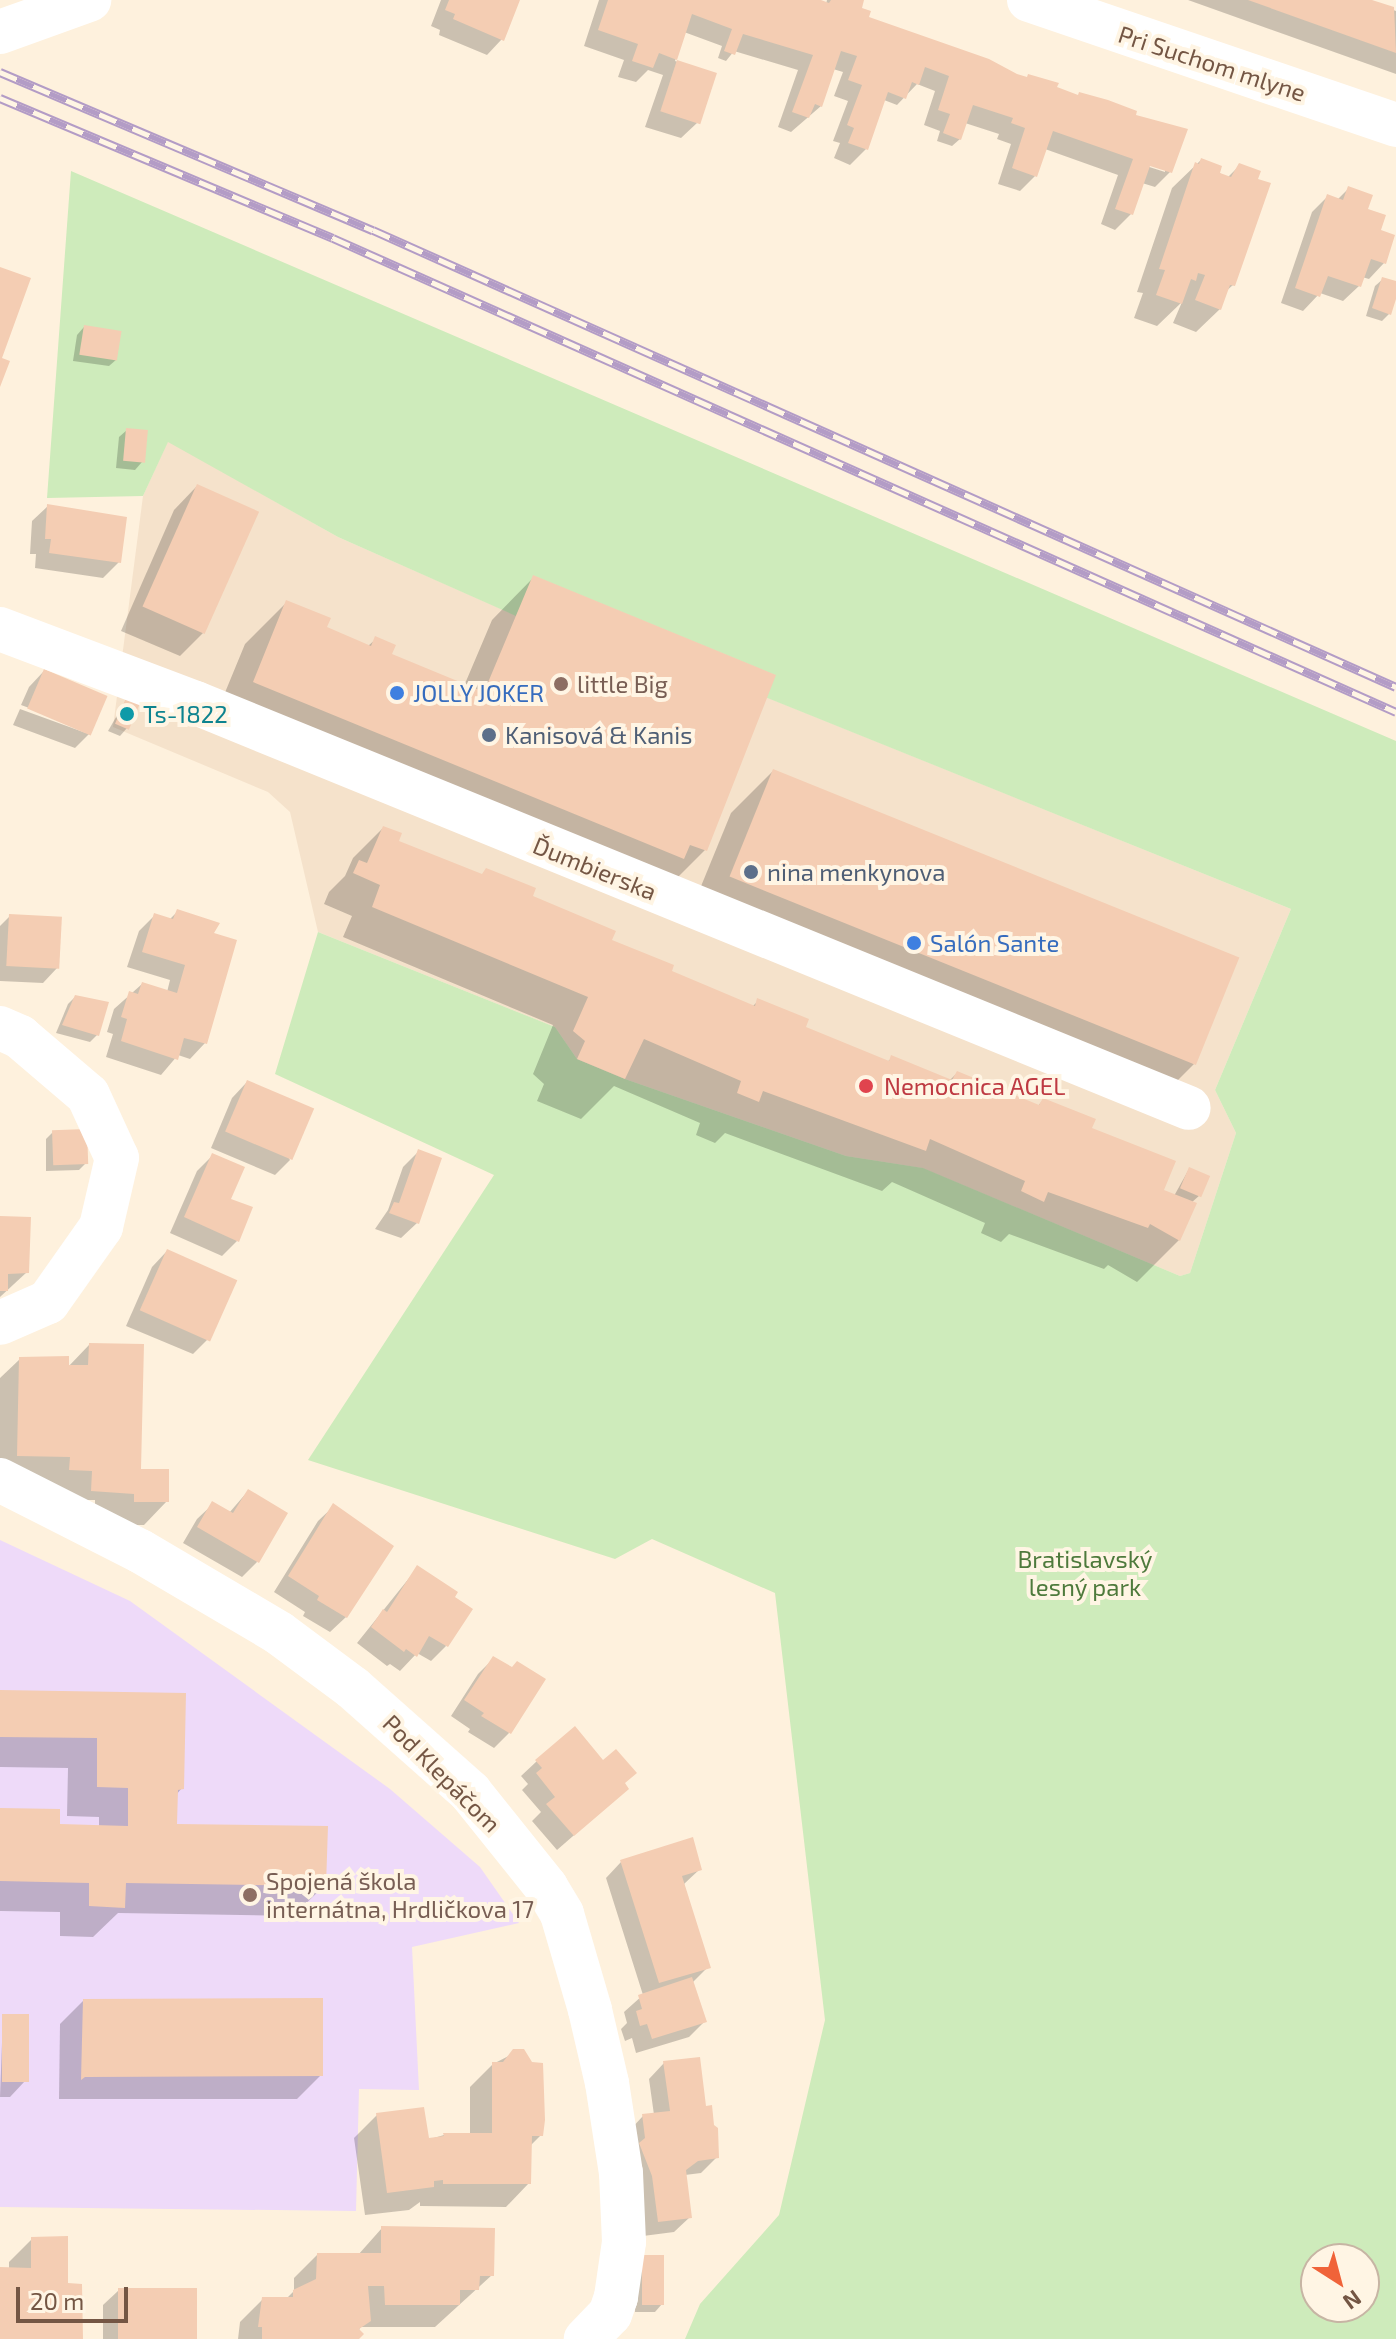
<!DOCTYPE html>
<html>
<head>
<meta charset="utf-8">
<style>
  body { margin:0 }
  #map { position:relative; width:1396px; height:2339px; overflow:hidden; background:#fef1dd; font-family:"Exo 2",sans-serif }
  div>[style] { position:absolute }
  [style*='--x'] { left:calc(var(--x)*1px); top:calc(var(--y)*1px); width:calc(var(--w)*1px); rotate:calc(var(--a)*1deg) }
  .residential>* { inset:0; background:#f5e2cb }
  .education>* { inset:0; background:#eedaf9 }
  .green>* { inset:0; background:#ceebbb }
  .shadow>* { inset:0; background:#0003 }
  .building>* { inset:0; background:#f4cdb3; transform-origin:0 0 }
  .street>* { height:44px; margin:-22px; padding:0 22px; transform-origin:22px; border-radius:22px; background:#fff }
  .secondary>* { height:44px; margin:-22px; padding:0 22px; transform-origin:22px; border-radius:22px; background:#fff }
  .rail>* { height:9px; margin-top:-4.5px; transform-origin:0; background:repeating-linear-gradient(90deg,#fff5e4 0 18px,#b39cc6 0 36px); box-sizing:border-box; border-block:2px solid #b39cc6 }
  .dots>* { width:22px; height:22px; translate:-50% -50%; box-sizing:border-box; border:4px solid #fff5e4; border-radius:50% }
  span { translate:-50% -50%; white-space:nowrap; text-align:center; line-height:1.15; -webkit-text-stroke:8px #fff5e4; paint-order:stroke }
  .street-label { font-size:24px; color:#745644 }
  .education-label { font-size:24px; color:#785e54 }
  .left { translate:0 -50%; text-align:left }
  .shop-label { font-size:24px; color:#366cbe }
  .culture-label { font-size:24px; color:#0d838f }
  .service-label { font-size:24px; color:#4e5e75 }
  .health-label { font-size:24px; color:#be3a42 }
  .park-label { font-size:24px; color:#4e7a3c }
  .north { position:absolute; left:1300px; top:2243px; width:80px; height:80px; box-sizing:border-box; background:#fff5e4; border:2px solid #c7b5a4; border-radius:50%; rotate:144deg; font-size:22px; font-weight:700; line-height:32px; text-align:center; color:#745644 }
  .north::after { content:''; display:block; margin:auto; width:28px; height:36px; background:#f06339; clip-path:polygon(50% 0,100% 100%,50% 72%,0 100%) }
  .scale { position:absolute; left:16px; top:2287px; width:112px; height:36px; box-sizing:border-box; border:4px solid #745644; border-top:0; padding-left:10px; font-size:24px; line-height:28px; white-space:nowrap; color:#745644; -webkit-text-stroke:6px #fff5e4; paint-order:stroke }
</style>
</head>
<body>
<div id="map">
  <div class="residential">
    <div style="clip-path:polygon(168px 441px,338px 537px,515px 615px,533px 575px,776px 675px,766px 697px,1291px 909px,1215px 1090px,1236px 1133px,1190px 1273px,1180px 1276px,922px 1168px,846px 1156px,625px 1079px,577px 1059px,555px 1027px,318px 932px,290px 812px,268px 792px,113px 727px,143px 496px)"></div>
  </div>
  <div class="education">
    <div style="clip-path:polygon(0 1540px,130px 1601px,390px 1789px,480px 1867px,519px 1923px,412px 1947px,419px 2090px,359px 2089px,356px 2211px,0 2207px)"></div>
  </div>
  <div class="green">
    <div style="clip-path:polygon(evenodd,71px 171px,1396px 741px,1396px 2339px,685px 2339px,700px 2304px,779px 2215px,825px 2020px,775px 1593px,652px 1539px,615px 1559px,308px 1460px,494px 1175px,275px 1074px,318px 932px,555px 1027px,577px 1059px,625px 1079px,846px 1156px,923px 1168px,1180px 1276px,1190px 1273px,1236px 1133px,1215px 1090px,1291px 909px,765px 697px,775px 675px,534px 576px,516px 616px,338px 537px,168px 442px,143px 496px,47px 498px,71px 171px,1316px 2259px,1364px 2259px,1364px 2307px,1316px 2307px,1316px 2259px)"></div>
  </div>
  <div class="shadow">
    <div style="clip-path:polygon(441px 0,518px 0,502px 39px,487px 55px,439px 35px,440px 30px,431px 26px)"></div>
    <div style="clip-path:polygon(evenodd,599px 0,815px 0,826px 4px,827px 0,861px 0,854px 17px,866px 18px,1016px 76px,1134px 116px,1171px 171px,1155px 187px,1142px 183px,1131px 214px,1115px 230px,1101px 224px,1118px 175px,1045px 149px,1035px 176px,1020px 191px,998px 184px,1011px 144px,997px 139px,999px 134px,965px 123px,960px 139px,952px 146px,937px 141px,940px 131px,924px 125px,935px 91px,917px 84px,897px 105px,884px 100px,866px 149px,850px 165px,834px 158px,840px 143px,833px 141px,848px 101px,834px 96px,843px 72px,833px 69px,821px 106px,791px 132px,778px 127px,798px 70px,734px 51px,726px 61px,718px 58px,722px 46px,684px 32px,675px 61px,714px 74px,697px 123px,681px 138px,645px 127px,663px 75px,648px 70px,636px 82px,618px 77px,624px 60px,584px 46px,599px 0,1140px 164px,1165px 168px,1165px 172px,1140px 164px)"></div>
    <div style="clip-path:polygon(1188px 0,1366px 0,1396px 11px,1396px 74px)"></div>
    <div style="clip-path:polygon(1201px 160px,1227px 178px,1239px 166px,1233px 285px,1225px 292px,1220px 309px,1196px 332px,1173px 323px,1182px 302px,1157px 326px,1134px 318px,1143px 293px,1137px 292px,1172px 188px)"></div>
    <div style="clip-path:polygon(1349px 188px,1379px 231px,1384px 263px,1369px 279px,1362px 277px,1359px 286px,1343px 301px,1320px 293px,1303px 311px,1281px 303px,1312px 212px,1327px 197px,1337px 200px)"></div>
    <div style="clip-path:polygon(1383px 279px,1396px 283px,1396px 293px,1389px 314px,1382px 321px,1366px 316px,1375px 286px)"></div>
    <div style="clip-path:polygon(84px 327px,117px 359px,109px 366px,73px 361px,77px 335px)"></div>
    <div style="clip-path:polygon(127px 430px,142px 462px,135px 470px,116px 468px,119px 437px)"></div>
    <div style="clip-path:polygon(197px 486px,256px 512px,203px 633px,180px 656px,121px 631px,174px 510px)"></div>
    <div style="clip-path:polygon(48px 506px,119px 562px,103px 578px,35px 568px,36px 554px,30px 554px,32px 521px)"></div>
    <div style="clip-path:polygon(533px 578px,705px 850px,663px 892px,212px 724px,245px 644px,287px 602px,324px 628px,368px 646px,376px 639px,390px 655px,464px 686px,492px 620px)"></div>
    <div style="clip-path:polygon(44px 671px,91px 732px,75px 748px,13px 725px,20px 709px,86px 733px,86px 729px,21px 705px,29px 687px)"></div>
    <div style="clip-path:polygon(126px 700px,127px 728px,120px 736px,108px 731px)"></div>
    <div style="clip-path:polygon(773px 771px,1194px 1064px,1152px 1106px,688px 918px,731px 813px)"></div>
    <div style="clip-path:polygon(383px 828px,397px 843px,531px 897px,670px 973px,752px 1007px,758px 1001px,804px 1028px,887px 1062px,892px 1058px,949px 1081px,957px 1073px,1037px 1107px,1043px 1100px,1089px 1129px,1161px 1191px,1174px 1196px,1189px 1169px,1200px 1195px,1191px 1203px,1194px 1204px,1179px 1240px,1137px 1282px,1108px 1265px,1104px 1269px,1009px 1234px,1001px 1242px,981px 1233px,985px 1223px,892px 1182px,882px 1191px,725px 1133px,715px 1143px,696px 1135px,700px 1123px,614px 1086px,581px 1119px,537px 1101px,544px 1084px,533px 1074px,553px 1025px,343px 937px,352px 916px,324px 904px,329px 892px,345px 876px,353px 858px)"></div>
    <div style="clip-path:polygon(178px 911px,211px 934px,205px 1043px,190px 1059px,178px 1055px,161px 1075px,106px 1057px,113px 1034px,107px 1032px,114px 1009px,142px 984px,167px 992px,170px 980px,127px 967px,139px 931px,154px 916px,169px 920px)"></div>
    <div style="clip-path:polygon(10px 916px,58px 967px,43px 983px,0 981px,0 926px)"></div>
    <div style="clip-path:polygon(75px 997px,97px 1035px,90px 1042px,56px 1033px,68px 1004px)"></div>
    <div style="clip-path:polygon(247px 1082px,290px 1160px,275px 1175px,211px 1148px,232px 1098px)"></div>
    <div style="clip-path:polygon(53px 1132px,86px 1163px,79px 1170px,46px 1171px,46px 1139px)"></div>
    <div style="clip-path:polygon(419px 1151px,417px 1223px,401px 1238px,375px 1229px,388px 1210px,403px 1167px)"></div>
    <div style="clip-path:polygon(213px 1155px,237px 1241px,222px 1256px,170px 1233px,197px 1171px)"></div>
    <div style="clip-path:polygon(0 1218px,27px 1272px,0 1297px)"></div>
    <div style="clip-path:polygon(167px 1251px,209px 1338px,193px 1354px,126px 1326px,152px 1267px)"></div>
    <div style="clip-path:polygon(89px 1345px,139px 1471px,167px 1501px,144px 1525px,112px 1525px,95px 1516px,95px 1500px,69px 1500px,0 1479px,0 1378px,20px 1359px,67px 1368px)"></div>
    <div style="clip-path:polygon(248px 1491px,257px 1562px,242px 1577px,183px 1543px,197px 1519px,213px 1504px,229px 1513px)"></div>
    <div style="clip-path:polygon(334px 1506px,346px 1617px,330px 1632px,303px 1616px,305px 1612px,274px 1592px,318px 1521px)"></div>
    <div style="clip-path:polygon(418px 1567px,446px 1646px,431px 1661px,417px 1653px,400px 1671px,390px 1664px,387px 1666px,357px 1643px)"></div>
    <div style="clip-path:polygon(494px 1658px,509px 1733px,494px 1748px,468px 1732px,470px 1729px,451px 1716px,478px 1674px)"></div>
    <div style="clip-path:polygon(0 1691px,184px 1695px,182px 1788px,176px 1795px,175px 1826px,324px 1886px,293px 1916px,118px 1913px,93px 1937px,60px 1936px,60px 1912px,0 1911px,0 1810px,58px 1826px,99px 1827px,99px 1817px,67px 1816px,68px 1768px,0 1767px)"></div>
    <div style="clip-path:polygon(537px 1761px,623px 1784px,627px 1789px,557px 1850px,532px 1821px,541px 1812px,522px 1790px,528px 1784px,521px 1776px)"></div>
    <div style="clip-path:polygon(621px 1862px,700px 1869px,684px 1884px,708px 1967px,692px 1983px,705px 2021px,689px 2037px,636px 2053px,632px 2038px,625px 2041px,621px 2029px,627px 2023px,624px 2012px,643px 1995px,606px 1878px)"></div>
    <div style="clip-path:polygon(83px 2001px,321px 2075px,297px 2099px,59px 2099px,60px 2024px)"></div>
    <div style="clip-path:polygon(3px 2016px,25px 2081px,10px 2097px,0 2097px)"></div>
    <div style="clip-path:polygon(518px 2051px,531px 2064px,541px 2135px,530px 2146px,529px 2183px,506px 2207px,420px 2206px,420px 2202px,409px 2210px,365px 2215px,354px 2138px,377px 2115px,427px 2140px,444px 2135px,470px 2135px,470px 2087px,493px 2064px)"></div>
    <div style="clip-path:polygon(664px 2063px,704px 2109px,717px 2157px,701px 2173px,685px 2175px,690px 2217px,674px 2232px,643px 2236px,628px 2132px,643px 2116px,654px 2115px,649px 2079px)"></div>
    <div style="clip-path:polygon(382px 2228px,492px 2275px,435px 2327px,360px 2327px,357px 2339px,238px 2339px,240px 2322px,263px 2299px,286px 2299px,294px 2291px,294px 2278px,317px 2255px,358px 2255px)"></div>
    <div style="clip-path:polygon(32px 2239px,66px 2285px,81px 2339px,0 2339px,0 2269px,9px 2269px,9px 2262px)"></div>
    <div style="clip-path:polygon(643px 2259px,662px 2304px,655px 2312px,635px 2312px,636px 2266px)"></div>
    <div style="clip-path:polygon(119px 2290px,195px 2339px,103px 2339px,103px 2305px)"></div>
  </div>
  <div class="building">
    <div style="clip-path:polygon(449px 0,520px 0,504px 41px,453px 19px,455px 14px,445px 10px)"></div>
    <div style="clip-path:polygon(608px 0,821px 0,829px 3px,831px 0,864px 0,862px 8px,871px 11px,869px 17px,989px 59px,1017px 74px,1027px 77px,1028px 74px,1059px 83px,1057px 87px,1078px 95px,1079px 92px,1108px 100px,1137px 111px,1136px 115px,1188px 129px,1172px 173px,1150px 166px,1133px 215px,1115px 209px,1133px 159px,1053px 131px,1037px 177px,1012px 168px,1025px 128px,1011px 123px,1013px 118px,973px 105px,961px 140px,943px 133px,950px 114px,938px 110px,949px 76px,925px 67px,919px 85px,912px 82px,906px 99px,888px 92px,868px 150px,848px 143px,854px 128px,847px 125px,862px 85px,848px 80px,857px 56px,841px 51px,822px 107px,815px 104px,809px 118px,792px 112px,813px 55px,743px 34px,735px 55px,724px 51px,732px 29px,692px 14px,677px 60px,659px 53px,653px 68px,632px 61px,638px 44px,598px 30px)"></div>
    <div style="clip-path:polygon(1248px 0,1372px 0,1394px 7px,1396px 53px)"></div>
    <div style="left:677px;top:60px;width:42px;height:54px;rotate:18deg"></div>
    <div style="clip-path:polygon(1201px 158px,1222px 166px,1220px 173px,1231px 177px,1239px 163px,1261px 171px,1258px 179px,1271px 183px,1235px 286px,1230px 285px,1221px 310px,1195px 300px,1205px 275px,1198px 273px,1196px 281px,1191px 279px,1182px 304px,1156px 295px,1165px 270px,1159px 269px,1195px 162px,1199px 164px)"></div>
    <div style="clip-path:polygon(1348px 186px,1373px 195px,1368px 209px,1386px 215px,1381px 230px,1395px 235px,1386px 264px,1371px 259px,1361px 287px,1328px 276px,1320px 297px,1295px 288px,1327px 194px,1343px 200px)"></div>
    <div style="clip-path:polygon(0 267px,31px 278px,2px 358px,10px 361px,0 387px)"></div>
    <div style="clip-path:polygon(1382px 277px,1396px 281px,1396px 299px,1391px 315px,1372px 308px)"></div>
    <div style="left:84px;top:325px;width:38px;height:30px;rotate:9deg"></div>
    <div style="left:126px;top:428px;width:22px;height:33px;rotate:5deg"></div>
    <div style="left:197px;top:484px;width:68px;height:134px;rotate:24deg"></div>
    <div style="clip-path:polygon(47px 504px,127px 517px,121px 563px,49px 553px,51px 539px,45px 539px)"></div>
    <div style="clip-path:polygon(533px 575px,776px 675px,707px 851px,690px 845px,684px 859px,253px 682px,286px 600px,331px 618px,327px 627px,371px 646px,375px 636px,396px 645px,392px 654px,484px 692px)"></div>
    <div style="left:44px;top:669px;width:69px;height:43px;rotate:23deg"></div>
    <div style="left:126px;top:698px;width:15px;height:28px;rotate:23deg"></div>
    <div style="left:773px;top:769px;width:503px;height:116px;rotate:22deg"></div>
    <div style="clip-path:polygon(383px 826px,402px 833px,399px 841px,482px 874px,486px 868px,536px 888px,533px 896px,616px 931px,612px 940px,674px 965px,672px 971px,755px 1006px,757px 998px,809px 1019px,806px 1027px,889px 1061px,891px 1055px,952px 1080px,957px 1071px,1039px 1105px,1043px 1098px,1096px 1119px,1092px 1128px,1176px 1161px,1164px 1190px,1197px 1203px,1180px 1241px,1150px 1224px,1148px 1228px,1048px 1192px,1044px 1202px,1021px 1191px,1025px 1181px,930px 1139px,926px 1151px,763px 1091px,759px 1102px,737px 1093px,741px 1081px,644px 1039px,625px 1079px,577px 1059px,585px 1041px,573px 1031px,588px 997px,372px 907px,380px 885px,353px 873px,359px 860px,367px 863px)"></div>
    <div style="clip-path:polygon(177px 909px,220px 923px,214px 933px,237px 940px,207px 1044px,184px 1038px,178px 1060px,121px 1041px,127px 1019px,121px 1017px,129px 991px,138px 994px,142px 982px,177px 993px,185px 965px,142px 952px,154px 913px,173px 919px)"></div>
    <div style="left:9px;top:914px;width:53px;height:52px;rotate:3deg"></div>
    <div style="clip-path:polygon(75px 995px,109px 1002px,99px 1036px,62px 1025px)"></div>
    <div style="left:247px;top:1080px;width:73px;height:56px;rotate:23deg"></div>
    <div style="left:87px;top:1129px;width:35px;height:35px;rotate:88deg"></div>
    <div style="clip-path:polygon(418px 1149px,442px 1158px,419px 1224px,389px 1213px,394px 1202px,399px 1203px)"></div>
    <div style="clip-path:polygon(212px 1153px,245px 1167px,231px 1199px,253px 1207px,239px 1242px,184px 1217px)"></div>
    <div style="left:1189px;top:1167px;width:23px;height:23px;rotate:23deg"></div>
    <div style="clip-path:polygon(0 1216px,31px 1217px,29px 1273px,8px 1274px,8px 1291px,0 1291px)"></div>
    <div style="left:167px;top:1249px;width:77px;height:67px;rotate:24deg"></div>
    <div style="clip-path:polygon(89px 1343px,144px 1344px,141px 1469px,169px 1469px,169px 1502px,134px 1502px,134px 1494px,91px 1491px,92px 1471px,69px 1470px,70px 1457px,17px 1456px,19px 1357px,69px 1356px,69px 1365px,88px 1365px)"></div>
    <div style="clip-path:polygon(248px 1489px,288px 1513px,259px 1563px,197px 1527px,212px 1501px,233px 1513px)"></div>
    <div style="clip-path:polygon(333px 1503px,394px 1546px,347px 1618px,317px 1600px,319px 1596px,288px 1576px)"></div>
    <div style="clip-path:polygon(417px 1565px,458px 1592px,455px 1597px,473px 1609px,448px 1647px,429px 1636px,417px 1657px,406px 1649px,404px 1652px,371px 1627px,383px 1609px,387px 1612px)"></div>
    <div style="clip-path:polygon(493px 1656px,512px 1667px,517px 1661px,546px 1679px,511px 1734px,481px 1716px,484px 1713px,464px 1700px)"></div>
    <div style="clip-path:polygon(0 1690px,186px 1693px,184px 1789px,178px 1790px,177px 1824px,328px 1826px,326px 1886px,126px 1883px,125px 1908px,89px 1906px,89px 1883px,0 1881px,0 1808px,60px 1809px,60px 1824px,128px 1826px,128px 1788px,97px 1787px,97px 1738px,0 1737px)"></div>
    <div style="clip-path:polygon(575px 1726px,603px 1760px,616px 1749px,637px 1773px,625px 1783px,629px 1789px,574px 1836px,546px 1804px,555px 1797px,536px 1773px,542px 1768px,535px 1760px)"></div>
    <div style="clip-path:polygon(693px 1837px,702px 1870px,682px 1876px,711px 1968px,659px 1983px,620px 1860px)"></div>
    <div style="clip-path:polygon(692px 1977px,707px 2022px,652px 2039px,647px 2024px,640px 2026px,636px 2011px,642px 2009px,638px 1995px)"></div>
    <div style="clip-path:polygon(323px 1998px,323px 2076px,85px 2077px,81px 2080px,83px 1999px)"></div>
    <div style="left:2px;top:2014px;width:27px;height:68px"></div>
    <div style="clip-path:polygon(513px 2049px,524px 2049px,532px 2062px,543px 2063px,545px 2120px,543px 2136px,532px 2136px,531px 2184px,443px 2184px,443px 2180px,434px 2181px,434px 2187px,387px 2193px,376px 2113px,424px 2107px,429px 2138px,444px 2136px,443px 2133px,492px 2133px,492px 2062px,503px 2062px)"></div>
    <div style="clip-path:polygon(700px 2057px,706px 2106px,712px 2105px,714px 2125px,718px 2128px,719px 2158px,698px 2161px,686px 2170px,692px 2218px,658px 2222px,652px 2176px,639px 2143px,645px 2138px,642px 2114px,670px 2111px,663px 2061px)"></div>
    <div style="clip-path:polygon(381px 2226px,495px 2228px,494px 2276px,480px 2276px,479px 2290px,460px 2290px,460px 2305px,385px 2305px,384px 2286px,368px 2286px,371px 2321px,359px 2329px,364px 2334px,359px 2339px,262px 2339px,262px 2327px,258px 2327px,262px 2297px,293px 2297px,293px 2290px,316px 2279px,317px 2253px,381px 2253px)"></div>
    <div style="clip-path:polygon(68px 2236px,68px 2283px,82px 2284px,83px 2339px,0 2339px,0 2267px,31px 2268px,31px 2237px)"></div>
    <div style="left:664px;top:2255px;width:50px;height:22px;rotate:90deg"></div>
    <div style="left:118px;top:2288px;width:79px;height:51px"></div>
  </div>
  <div class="street">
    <div style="--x:1029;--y:0;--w:388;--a:18.8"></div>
    <div style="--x:0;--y:629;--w:210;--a:20.7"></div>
    <div style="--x:196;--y:703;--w:1072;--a:22.19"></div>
    <div style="--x:0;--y:1028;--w:22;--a:24"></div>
    <div style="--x:20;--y:1037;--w:89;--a:40.5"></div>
    <div style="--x:88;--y:1095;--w:69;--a:65.3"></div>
    <div style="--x:117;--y:1158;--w:71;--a:103.1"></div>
    <div style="--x:101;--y:1227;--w:92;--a:125.2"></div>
    <div style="--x:48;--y:1302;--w:52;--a:156.4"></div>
    <div style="--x:0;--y:1480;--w:157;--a:26.9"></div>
    <div style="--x:140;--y:1551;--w:161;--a:30.5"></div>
    <div style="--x:279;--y:1633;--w:92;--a:36.6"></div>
    <div style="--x:353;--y:1688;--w:157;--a:41.6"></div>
    <div style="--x:470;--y:1792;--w:122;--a:51.3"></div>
    <div style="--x:546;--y:1887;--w:31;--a:59"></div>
    <div style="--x:562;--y:1914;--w:100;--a:73.7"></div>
    <div style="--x:590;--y:2010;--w:75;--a:76.9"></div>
    <div style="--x:607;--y:2083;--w:91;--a:81.2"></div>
    <div style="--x:621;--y:2173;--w:69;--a:87.5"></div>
    <div style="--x:624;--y:2242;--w:56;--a:98.3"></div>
    <div style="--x:616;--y:2297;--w:18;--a:109"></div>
    <div style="--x:610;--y:2314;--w:35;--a:134"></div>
  </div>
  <div class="secondary">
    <div style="--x:0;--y:32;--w:95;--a:-19.8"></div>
  </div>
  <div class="rail">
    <div style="--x:0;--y:72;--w:405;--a:23"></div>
    <div style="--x:373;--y:230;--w:1120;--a:24.07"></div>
    <div style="--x:0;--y:98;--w:361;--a:22.8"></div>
    <div style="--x:333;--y:238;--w:1164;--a:24.03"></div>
  </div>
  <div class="dots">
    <div style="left:561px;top:684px;background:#8d6e63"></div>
    <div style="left:397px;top:693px;background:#3f7fe0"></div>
    <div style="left:127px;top:714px;background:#0f9aa8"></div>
    <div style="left:489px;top:735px;background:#5c6f8a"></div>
    <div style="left:751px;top:872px;background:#5c6f8a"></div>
    <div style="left:914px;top:943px;background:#3f7fe0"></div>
    <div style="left:866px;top:1086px;background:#e0444e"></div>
    <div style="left:250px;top:1895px;background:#8d6e63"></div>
  </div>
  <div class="street-label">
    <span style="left:1212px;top:63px;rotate:18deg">Pri Suchom mlyne</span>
    <span style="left:595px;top:868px;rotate:22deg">Ďumbierska</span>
    <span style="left:442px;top:1773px;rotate:45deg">Pod Klepáčom</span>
  </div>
  <div class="education-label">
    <span class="left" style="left:577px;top:684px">little Big</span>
    <span class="left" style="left:266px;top:1895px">Spojená škola<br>internátna, Hrdličkova 17</span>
  </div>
  <div class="shop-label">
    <span class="left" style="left:413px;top:693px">JOLLY JOKER</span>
    <span class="left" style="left:930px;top:943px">Salón Sante</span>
  </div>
  <div class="culture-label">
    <span class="left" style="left:143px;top:714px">Ts-1822</span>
  </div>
  <div class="service-label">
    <span class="left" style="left:505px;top:735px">Kanisová &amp; Kanis</span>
    <span class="left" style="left:767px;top:872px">nina menkynova</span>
  </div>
  <div class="health-label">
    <span class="left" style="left:884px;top:1086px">Nemocnica AGEL</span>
  </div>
  <div class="park-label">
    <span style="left:1085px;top:1573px">Bratislavský<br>lesný park</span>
  </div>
  <div class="north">N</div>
  <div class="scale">20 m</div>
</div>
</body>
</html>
